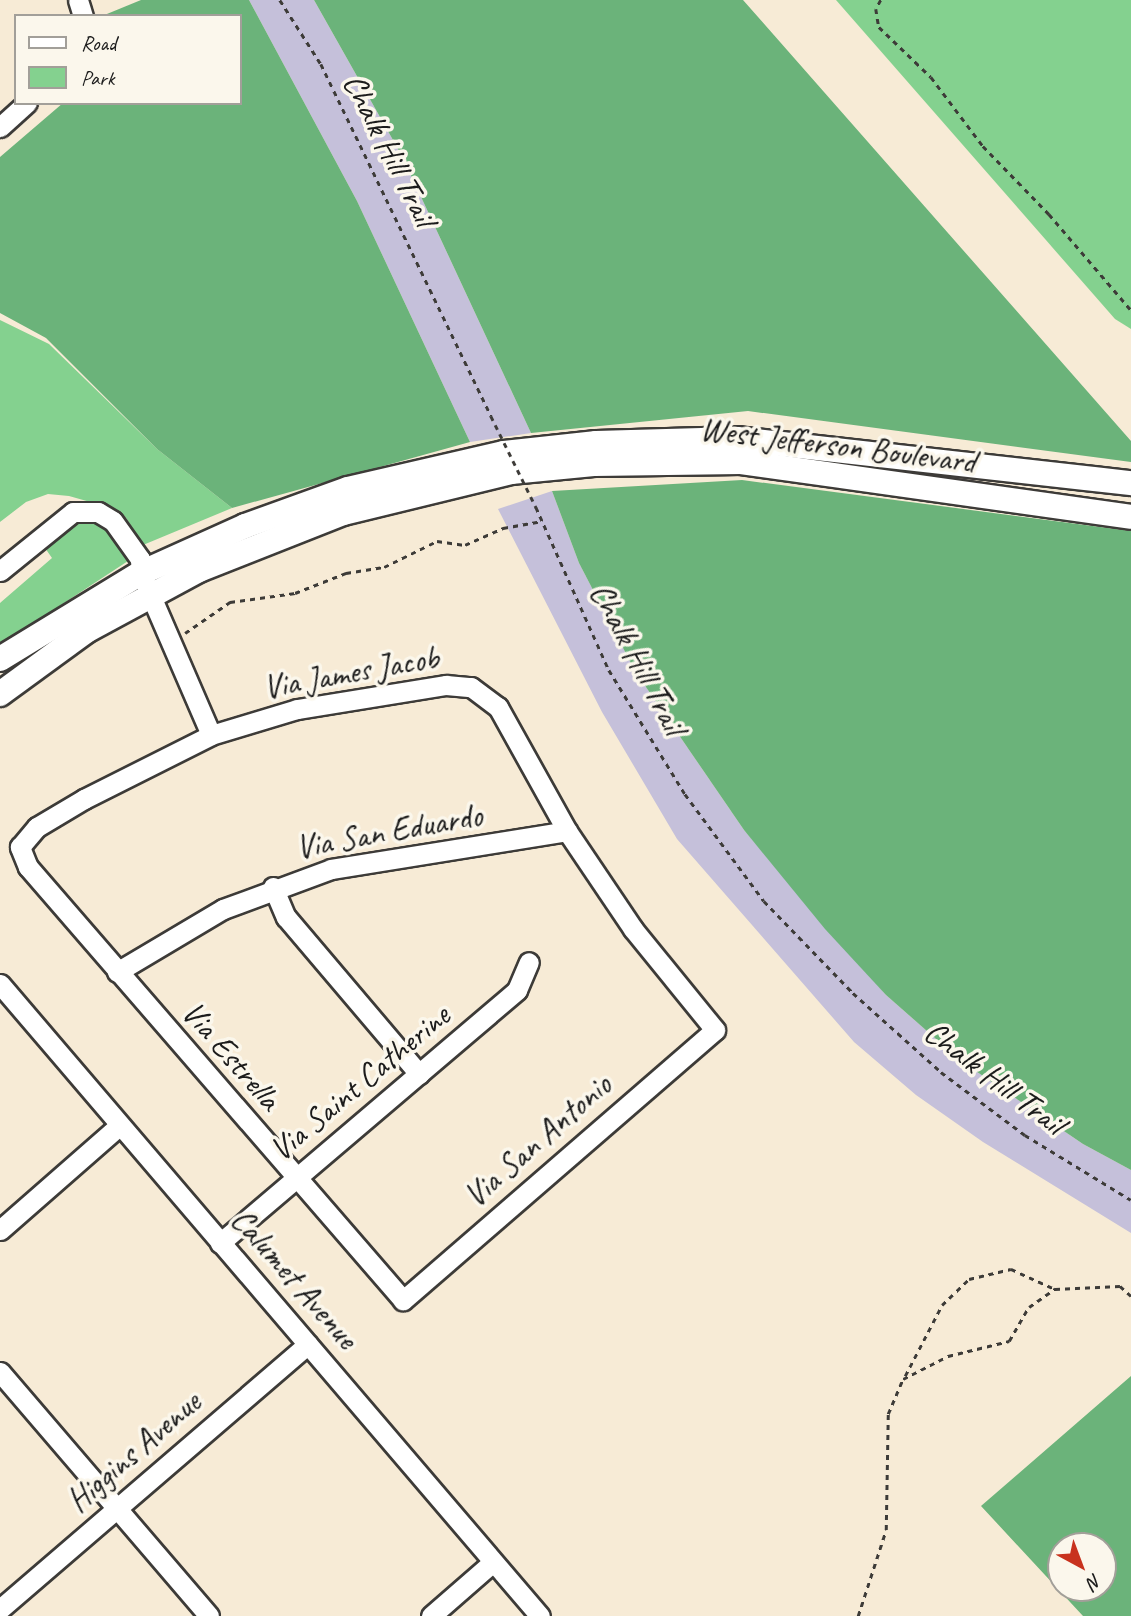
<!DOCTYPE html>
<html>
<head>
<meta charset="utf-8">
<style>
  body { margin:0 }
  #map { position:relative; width:1131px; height:1616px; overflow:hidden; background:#f7ebd6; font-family:Caveat,sans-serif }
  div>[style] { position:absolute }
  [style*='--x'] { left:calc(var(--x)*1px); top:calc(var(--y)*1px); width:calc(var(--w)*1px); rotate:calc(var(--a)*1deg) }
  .industrial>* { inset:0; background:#c5c0da }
  .green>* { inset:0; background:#84d18f }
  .forest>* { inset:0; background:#6bb37a }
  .path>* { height:2.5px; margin-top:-1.25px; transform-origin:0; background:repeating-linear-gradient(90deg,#3d3b38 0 5px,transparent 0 10px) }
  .roads { filter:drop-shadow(2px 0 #3d3b38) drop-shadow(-2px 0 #3d3b38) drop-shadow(0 2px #3d3b38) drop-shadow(0 -2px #3d3b38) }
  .minor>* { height:19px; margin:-9.5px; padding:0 9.5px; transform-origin:9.5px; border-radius:9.5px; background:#fff }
  .major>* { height:24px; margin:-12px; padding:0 12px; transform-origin:12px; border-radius:12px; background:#fff }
  .path-bridge>* { height:2.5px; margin-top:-1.25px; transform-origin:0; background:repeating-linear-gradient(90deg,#3d3b38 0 5px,transparent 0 10px) }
  span { translate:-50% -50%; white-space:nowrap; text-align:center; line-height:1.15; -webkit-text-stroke:7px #fbf7ec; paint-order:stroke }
  .street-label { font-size:33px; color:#1c1c1c }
  .legend { position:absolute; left:14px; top:14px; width:228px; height:91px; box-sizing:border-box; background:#fbf7ec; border:2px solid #a29f99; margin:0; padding:9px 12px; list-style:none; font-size:21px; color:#1c1c1c }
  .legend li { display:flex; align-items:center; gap:14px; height:35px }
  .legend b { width:35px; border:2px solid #a29f99 }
  .north { position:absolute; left:1047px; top:1532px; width:70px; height:70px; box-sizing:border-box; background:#fbf7ec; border:2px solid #a29f99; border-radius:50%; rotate:139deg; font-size:19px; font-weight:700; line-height:28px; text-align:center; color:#1c1c1c }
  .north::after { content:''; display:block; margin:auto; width:24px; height:32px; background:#c8321e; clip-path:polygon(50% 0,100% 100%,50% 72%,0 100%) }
</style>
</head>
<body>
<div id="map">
  <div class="industrial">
    <div style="clip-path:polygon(249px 0,314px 0,402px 156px,531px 433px,470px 442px,357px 201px)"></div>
    <div style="clip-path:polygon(552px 491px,579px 563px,635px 671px,744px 830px,886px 995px,961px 1061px,1083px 1144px,1131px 1170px,1131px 1233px,983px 1142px,916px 1095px,854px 1042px,677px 839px,602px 712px,498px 509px)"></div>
  </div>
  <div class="green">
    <div style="clip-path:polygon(836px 0,1131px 0,1131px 329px,1115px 319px)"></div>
    <div style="clip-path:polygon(0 320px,49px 344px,157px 449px,232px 508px,143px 545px,126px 518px,115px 509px,69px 496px,48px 494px,26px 502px,0 522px)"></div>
    <div style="clip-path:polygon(79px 522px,102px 524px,115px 534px,128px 561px,0 645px,0 603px,52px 558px,45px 548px)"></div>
  </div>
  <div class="forest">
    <div style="clip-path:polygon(141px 0,249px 0,357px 201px,470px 442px,232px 508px,157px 449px,46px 338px,0 313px,0 157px,63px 103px,240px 103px,240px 16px,102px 16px)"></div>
    <div style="clip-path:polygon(314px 0,743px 0,1131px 441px,1131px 462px,748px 411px,531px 433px,402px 156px)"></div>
    <div style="clip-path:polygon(742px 480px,1131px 531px,1131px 1170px,1083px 1144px,961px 1061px,886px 995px,825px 929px,744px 830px,635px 671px,579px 563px,552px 491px)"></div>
    <div style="clip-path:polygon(evenodd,1131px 1376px,1131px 1616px,1083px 1616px,981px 1506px,1131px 1376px,1103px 1546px,1103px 1588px,1061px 1588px,1061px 1546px,1103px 1546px)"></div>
  </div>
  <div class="path">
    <div style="--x:280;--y:0;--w:76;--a:57.4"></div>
    <div style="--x:321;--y:64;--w:391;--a:64.2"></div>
    <div style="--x:881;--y:0;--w:10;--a:119"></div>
    <div style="--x:876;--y:9;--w:18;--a:81"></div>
    <div style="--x:879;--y:27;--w:72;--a:43.9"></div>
    <div style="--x:931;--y:77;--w:86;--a:53"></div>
    <div style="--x:983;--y:146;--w:95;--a:45.9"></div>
    <div style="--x:1049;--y:214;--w:126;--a:49.5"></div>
    <div style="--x:536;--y:507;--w:179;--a:65.9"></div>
    <div style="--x:609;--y:670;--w:145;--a:58.5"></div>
    <div style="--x:685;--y:794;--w:133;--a:53.6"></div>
    <div style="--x:764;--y:901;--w:128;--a:45.9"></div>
    <div style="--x:853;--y:993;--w:118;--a:41.9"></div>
    <div style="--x:941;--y:1072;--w:105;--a:36.9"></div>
    <div style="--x:1025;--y:1135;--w:124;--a:31.5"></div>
    <div style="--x:185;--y:633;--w:55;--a:-34.6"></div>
    <div style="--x:230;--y:602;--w:66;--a:-7.9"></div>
    <div style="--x:295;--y:593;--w:55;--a:-21.4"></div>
    <div style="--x:346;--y:573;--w:38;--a:-9"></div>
    <div style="--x:384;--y:567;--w:59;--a:-26.1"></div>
    <div style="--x:437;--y:541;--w:28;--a:8"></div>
    <div style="--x:465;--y:545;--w:42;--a:-24.1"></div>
    <div style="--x:503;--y:528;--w:40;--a:-10"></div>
    <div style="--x:905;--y:1376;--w:80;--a:-62.5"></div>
    <div style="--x:942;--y:1305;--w:37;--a:-44"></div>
    <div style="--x:969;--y:1279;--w:43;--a:-13.4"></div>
    <div style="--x:1011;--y:1269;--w:48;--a:24.4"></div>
    <div style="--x:858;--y:1616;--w:90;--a:-72"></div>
    <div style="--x:886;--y:1530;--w:116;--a:-89"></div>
    <div style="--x:888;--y:1414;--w:38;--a:-67"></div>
    <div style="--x:903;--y:1379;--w:51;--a:-27.1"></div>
    <div style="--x:948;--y:1356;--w:63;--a:-13.8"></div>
    <div style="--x:1009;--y:1341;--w:39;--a:-60"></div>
    <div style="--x:1029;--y:1307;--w:32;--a:-35"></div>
    <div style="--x:1055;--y:1289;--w:65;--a:-2.6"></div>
    <div style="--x:1120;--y:1286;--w:15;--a:42"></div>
  </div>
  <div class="roads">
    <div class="minor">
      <div style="--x:78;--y:0;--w:17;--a:73"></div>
      <div style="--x:0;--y:127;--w:36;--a:-42"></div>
      <div style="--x:0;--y:571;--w:94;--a:-38.9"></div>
      <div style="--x:73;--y:512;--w:25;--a:0"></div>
      <div style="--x:98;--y:512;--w:17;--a:31"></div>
      <div style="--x:113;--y:521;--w:47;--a:54.6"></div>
      <div style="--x:140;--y:559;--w:14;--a:86"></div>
      <div style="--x:141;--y:573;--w:176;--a:66.6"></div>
      <div style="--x:446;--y:685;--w:25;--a:5"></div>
      <div style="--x:471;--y:687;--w:34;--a:37"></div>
      <div style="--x:498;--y:707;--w:142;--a:60.9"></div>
      <div style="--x:567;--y:831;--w:118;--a:56"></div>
      <div style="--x:633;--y:929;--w:130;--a:50.9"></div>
      <div style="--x:715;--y:1030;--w:413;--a:139.1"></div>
      <div style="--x:403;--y:1300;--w:573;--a:-130.89"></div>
      <div style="--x:28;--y:867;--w:22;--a:-112"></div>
      <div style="--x:20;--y:847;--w:26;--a:-50"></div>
      <div style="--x:37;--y:827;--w:55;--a:-30.8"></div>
      <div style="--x:84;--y:799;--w:142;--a:-26.7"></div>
      <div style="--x:211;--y:735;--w:90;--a:-16.8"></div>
      <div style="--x:297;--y:709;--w:151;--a:-9.2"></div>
      <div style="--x:273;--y:887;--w:33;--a:67"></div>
      <div style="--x:286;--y:917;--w:206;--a:49.7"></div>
      <div style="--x:117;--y:972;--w:123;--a:-30.7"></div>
      <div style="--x:223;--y:909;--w:115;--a:-20.3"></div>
      <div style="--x:331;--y:869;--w:239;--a:-9.1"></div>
      <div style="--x:0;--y:984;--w:831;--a:49.49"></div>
      <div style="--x:0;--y:1230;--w:159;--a:-41.2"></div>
      <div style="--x:220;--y:1243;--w:390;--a:-40.4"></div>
      <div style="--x:517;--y:990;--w:30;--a:-67"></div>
      <div style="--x:0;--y:1372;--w:321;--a:49.4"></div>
      <div style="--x:0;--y:1609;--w:406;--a:-40.7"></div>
      <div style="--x:431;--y:1616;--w:82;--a:-41.1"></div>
    </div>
    <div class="major">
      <div style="--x:0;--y:659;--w:165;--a:-31.4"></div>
      <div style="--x:141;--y:573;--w:114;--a:-24.3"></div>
      <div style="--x:245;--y:526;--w:109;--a:-19.8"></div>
      <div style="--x:348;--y:489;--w:160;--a:-13"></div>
      <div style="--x:504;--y:453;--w:93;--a:-6.2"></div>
      <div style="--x:596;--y:443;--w:141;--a:-1.6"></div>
      <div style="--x:737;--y:439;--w:396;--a:6.4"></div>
      <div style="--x:0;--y:694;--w:107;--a:-36.2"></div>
      <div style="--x:86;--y:631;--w:128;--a:-28.4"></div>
      <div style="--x:199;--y:570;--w:155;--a:-21.6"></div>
      <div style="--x:343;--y:513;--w:173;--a:-13.7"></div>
      <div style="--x:511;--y:472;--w:83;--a:-5.5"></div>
      <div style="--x:594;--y:464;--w:147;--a:-0.8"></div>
      <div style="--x:741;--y:462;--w:394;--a:8"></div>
    </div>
  </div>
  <div class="path-bridge">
    <div style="--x:491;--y:416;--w:102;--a:63.7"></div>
  </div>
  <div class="street-label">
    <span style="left:389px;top:150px;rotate:63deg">Chalk Hill Trail</span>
    <span style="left:838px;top:446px;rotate:7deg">West Jefferson Boulevard</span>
    <span style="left:637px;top:659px;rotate:62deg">Chalk Hill Trail</span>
    <span style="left:351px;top:673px;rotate:-10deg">Via James Jacob</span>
    <span style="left:389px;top:832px;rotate:-10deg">Via San Eduardo</span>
    <span style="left:231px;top:1056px;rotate:49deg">Via Estrella</span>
    <span style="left:994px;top:1078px;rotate:37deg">Chalk Hill Trail</span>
    <span style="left:360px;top:1083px;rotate:-40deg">Via Saint Catherine</span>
    <span style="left:538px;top:1141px;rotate:-41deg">Via San Antonio</span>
    <span style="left:294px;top:1279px;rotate:49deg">Calumet Avenue</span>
    <span style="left:134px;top:1452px;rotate:-41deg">Higgins Avenue</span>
  </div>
  <ul class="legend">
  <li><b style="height:9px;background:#fff"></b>Road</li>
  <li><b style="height:19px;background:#84d18f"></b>Park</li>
  </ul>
  <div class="north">N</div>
</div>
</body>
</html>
